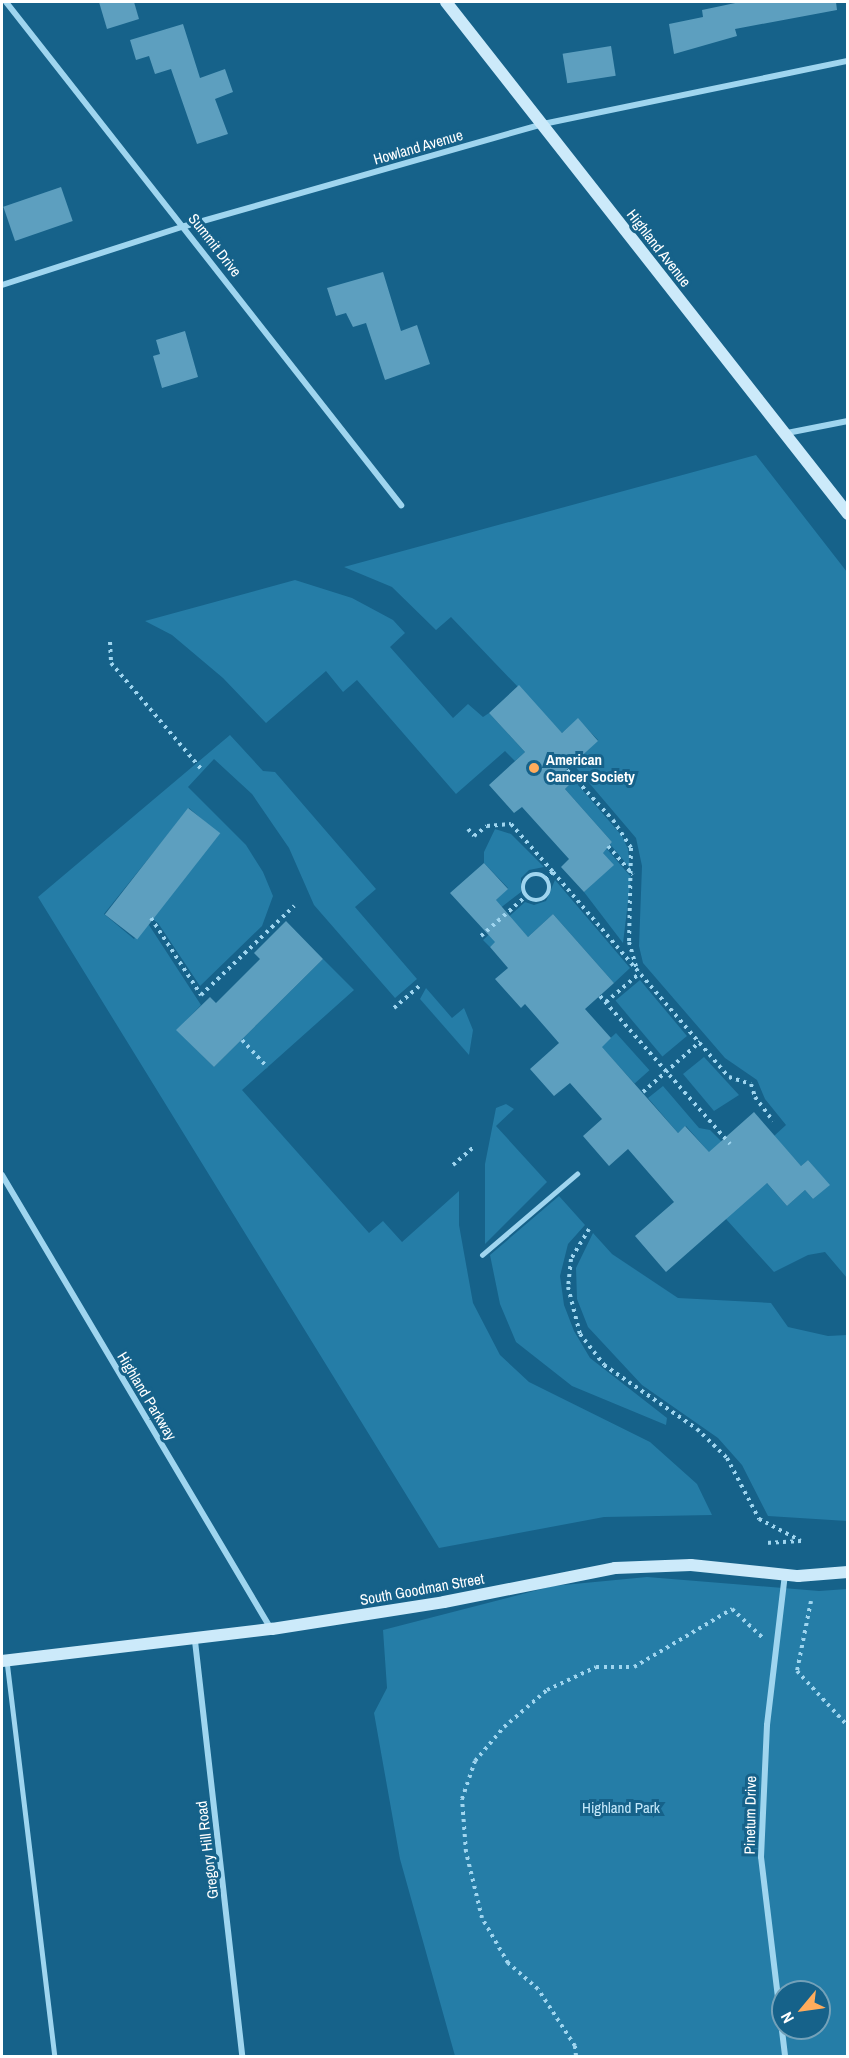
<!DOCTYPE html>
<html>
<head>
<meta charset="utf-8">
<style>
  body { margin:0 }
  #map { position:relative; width:849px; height:2058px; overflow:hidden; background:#16628a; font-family:"Archivo Narrow",sans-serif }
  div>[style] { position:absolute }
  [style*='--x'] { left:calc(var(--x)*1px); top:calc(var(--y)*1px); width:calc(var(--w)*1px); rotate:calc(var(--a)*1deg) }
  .green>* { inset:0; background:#257da7; transform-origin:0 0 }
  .building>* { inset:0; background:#5d9fbf; transform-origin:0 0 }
  .path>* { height:4px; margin-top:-2px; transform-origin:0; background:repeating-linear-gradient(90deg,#9fd5ef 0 3px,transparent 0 7.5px) }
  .path>.ring { margin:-2px; padding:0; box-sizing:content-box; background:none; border:4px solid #9fd5ef; border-radius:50% }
  .lane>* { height:4.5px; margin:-2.25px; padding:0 2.25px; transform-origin:2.25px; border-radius:2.25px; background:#9fd5ef }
  .street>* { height:6px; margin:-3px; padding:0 3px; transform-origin:3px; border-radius:3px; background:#9fd5ef }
  .secondary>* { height:12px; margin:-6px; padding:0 6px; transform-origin:6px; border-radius:6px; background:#cceafa }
  .dots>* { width:16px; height:16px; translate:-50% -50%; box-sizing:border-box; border:3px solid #16628a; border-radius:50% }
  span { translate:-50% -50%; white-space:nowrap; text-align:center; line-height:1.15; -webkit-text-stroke:6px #16628a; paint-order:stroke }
  .street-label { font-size:15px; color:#fff }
  .poi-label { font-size:15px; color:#fff; font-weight:700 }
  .left { translate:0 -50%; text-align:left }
  .park-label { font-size:15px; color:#c5e9fb }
  .frame { position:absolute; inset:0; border:3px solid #fff; pointer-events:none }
  .north { position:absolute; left:771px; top:1980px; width:60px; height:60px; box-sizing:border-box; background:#16628a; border:2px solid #73a1b9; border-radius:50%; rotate:241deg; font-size:16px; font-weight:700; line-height:24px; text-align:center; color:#fff }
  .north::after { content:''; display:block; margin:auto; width:21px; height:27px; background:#ffac5c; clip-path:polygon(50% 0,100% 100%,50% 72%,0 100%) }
</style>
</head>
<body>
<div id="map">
  <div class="green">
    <div style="clip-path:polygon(756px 455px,847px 572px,847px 1278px,825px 1252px,808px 1255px,774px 1272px,726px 1219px,744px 1157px,787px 1206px,805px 1190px,813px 1199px,829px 1185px,808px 1160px,801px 1166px,774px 1136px,786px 1125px,765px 1099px,757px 1080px,725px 1058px,643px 963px,639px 946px,642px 866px,636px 838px,573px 764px,598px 740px,578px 719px,562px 733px,451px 617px,436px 630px,392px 587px,344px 567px)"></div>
    <div style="clip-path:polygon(295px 580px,352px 598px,393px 620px,405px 633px,390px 647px,453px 718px,468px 704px,483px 717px,489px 713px,525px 752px,515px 761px,505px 751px,456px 794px,357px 680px,343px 692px,326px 671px,266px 723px,223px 678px,172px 635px,145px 621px)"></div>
    <div style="clip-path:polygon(230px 735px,263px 771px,275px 772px,376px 889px,355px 907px,417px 979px,395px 998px,314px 905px,289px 848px,252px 794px,214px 759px,188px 787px,246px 845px,263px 872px,273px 896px,262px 926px,200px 986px,158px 923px,151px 918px,219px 834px,189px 808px,104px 914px,134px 939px,147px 922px,201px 1005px,177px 1030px,214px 1067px,323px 959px,354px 990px,242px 1090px,369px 1233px,383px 1221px,402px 1242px,459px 1191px,459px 1225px,473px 1303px,500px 1355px,529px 1382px,650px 1442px,697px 1484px,712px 1515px,604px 1517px,439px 1548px,38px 897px)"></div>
    <div style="clip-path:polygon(566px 771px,622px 836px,628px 849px,630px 868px,610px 844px,612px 842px,565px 789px,571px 783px,562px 774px)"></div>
    <div style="clip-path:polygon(495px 829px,511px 834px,544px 867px,529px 870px,521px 878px,521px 892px,499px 909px,493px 903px,508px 888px,484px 863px,484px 852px)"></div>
    <div style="clip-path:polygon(606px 848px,631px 877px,623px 943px,584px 892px,613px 865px,602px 852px)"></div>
    <div style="clip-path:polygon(555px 880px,630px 968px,614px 983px,553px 914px,528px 937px,516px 924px,490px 947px,483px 940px,525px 902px,534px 905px,546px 901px)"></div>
    <div style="left:640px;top:980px;width:73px;height:32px;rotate:50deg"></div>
    <div style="clip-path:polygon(426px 988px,452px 1018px,464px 1008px,473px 1030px,469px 1055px,420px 999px)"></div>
    <div style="left:616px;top:1033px;width:50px;height:20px;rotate:48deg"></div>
    <div style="clip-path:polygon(704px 1057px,739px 1095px,714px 1111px,683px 1074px)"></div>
    <div style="clip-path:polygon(663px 1086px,699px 1128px,710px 1130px,727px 1147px,714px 1158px,686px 1126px,678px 1133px,648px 1098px)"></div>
    <div style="clip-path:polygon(506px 1104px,514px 1109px,496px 1126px,547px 1182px,485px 1244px,485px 1164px,496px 1108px)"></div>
    <div style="clip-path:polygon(559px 1196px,585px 1225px,568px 1244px,560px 1276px,564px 1305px,574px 1331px,590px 1358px,667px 1418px,666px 1425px,572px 1386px,516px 1342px,500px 1304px,490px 1255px)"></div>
    <div style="clip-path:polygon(593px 1233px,612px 1254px,678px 1298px,771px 1303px,788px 1327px,828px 1336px,847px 1335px,847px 1521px,768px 1516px,742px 1465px,718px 1438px,642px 1385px,588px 1327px,577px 1299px,576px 1268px)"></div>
    <div style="clip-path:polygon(evenodd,647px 1577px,819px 1591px,847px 1589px,847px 2056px,455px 2056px,400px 1859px,374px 1713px,387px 1688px,383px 1630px,553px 1586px,647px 1577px,783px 1992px,819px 1992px,819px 2028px,783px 2028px,783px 1992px)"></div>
  </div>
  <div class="building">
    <div style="clip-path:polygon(99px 2px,134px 2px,139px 19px,107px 29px)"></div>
    <div style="clip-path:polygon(740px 2px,836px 2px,837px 10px,735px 29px,737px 36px,674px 54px,669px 24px,703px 17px,702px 10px)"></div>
    <div style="clip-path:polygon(183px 24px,200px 78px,225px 69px,233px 92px,215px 99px,228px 134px,197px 144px,171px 69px,155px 74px,149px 56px,136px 60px,130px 40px)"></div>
    <div style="left:611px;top:46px;width:30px;height:49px;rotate:81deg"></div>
    <div style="left:61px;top:187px;width:36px;height:61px;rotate:71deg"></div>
    <div style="clip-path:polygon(383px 272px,401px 331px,417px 325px,430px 364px,385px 380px,366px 323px,353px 327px,346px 313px,336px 316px,327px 288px)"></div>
    <div style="clip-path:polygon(185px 331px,198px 377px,162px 388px,153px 356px,160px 354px,156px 340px)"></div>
    <div style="clip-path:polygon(519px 685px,562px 733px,578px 718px,598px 741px,562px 774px,571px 783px,565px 789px,612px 842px,603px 853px,614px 865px,584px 892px,561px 867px,569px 859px,522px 807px,514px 813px,489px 785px,525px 752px,489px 713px)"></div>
    <div style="left:188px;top:808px;width:41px;height:135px;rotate:38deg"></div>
    <div style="clip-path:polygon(484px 863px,508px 889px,496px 900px,528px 937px,553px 914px,614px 983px,585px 1009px,611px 1038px,602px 1047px,678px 1133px,685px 1126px,709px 1152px,754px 1112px,801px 1166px,808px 1160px,830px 1185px,813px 1199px,805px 1190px,787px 1206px,767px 1183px,666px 1272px,635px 1236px,674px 1202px,628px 1149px,609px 1166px,583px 1136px,602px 1119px,570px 1083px,554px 1096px,530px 1069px,559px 1043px,525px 1004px,521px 1008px,495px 979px,508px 968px,490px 947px,495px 942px,450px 893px)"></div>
    <div style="clip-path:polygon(286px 921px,323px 959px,214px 1067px,176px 1030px,210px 997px,216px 1003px,260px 959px,254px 953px)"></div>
  </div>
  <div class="path">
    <div style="--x:110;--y:642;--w:21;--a:87"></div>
    <div style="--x:111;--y:663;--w:140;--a:49.6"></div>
    <div style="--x:567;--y:770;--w:68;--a:47.4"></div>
    <div style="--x:613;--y:820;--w:33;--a:57"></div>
    <div style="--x:631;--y:848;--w:94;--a:91.2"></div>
    <div style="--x:629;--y:942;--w:26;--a:74"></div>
    <div style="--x:468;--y:829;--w:9;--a:49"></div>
    <div style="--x:474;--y:836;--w:16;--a:-38"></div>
    <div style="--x:487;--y:826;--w:24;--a:-5"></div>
    <div style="--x:511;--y:824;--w:64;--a:48.8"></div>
    <div style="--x:553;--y:872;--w:9;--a:139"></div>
    <div style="--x:608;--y:846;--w:38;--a:49"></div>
    <div style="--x:553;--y:872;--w:270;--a:49.4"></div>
    <div style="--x:729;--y:1077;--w:23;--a:18"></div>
    <div style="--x:751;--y:1084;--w:14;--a:73"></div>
    <div style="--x:755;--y:1097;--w:30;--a:53"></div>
    <div class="ring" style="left:523px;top:874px;width:22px;height:22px"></div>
    <div style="--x:151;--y:918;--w:92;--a:57"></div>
    <div style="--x:201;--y:995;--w:129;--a:-43.7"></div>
    <div style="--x:481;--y:936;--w:60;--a:-41.6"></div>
    <div style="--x:600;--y:996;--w:197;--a:48.7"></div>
    <div style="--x:606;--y:1002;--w:45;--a:-40.5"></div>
    <div style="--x:394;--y:1008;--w:37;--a:-41"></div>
    <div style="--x:242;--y:1040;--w:37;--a:47"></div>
    <div style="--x:643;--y:1092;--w:76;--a:-41.3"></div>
    <div style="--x:453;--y:1165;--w:29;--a:-41"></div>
    <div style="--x:589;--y:1229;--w:35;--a:121"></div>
    <div style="--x:571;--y:1259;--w:28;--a:96"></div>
    <div style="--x:568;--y:1287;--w:49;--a:75.7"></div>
    <div style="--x:580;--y:1334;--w:39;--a:52"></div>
    <div style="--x:604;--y:1365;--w:113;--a:34.5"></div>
    <div style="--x:697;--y:1429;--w:42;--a:44"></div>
    <div style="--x:727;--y:1458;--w:69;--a:62.3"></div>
    <div style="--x:759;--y:1519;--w:47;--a:27.6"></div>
    <div style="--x:801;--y:1541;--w:36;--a:177"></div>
    <div style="--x:811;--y:1601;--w:71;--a:101.3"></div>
    <div style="--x:797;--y:1671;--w:75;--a:47.2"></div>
    <div style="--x:576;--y:2056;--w:10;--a:-96"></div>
    <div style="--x:575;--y:2046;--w:68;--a:-123"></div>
    <div style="--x:538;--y:1989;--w:40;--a:-139"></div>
    <div style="--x:508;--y:1963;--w:52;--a:-120"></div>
    <div style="--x:482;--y:1918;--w:68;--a:-103.6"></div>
    <div style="--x:466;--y:1852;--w:53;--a:-94.3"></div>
    <div style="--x:462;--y:1799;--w:40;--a:-71.1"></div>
    <div style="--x:475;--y:1761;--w:45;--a:-49.5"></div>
    <div style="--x:504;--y:1727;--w:57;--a:-40.7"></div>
    <div style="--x:547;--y:1690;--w:54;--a:-25.1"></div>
    <div style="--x:596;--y:1667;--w:38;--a:0"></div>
    <div style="--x:634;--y:1667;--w:114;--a:-30.6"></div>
    <div style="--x:732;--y:1609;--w:44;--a:43.2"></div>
  </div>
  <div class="lane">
    <div style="--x:482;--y:1255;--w:125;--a:-40.5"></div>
    <div style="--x:7;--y:1661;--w:398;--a:83.1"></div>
  </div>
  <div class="street">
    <div style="--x:6;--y:2;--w:640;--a:51.86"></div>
    <div style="--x:2;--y:285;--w:192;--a:-17.9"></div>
    <div style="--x:185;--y:226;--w:372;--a:-15.9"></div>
    <div style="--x:543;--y:124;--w:311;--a:-11.7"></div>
    <div style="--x:787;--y:433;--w:62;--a:-11.1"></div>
    <div style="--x:2;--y:1175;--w:528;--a:59.35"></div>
    <div style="--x:785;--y:1574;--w:152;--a:96.8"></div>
    <div style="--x:767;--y:1725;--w:132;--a:92.6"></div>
    <div style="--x:761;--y:1857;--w:200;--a:83.1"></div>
    <div style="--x:195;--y:1641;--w:418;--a:83.5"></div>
  </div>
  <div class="secondary">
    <div style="--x:446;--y:2;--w:651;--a:51.86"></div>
    <div style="--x:2;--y:1661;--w:272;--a:-6.8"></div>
    <div style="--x:272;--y:1629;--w:174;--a:-8.9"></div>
    <div style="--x:444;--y:1602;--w:174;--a:-11.2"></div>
    <div style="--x:615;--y:1568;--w:76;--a:-2.3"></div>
    <div style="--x:691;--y:1565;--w:108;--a:5.9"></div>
    <div style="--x:798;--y:1576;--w:50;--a:-4.6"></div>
  </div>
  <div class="dots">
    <div style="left:534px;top:768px;background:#ffac5c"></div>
  </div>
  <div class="street-label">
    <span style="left:418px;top:147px;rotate:-16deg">Howland Avenue</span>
    <span style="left:215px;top:245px;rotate:52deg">Summit Drive</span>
    <span style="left:659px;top:248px;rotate:52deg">Highland Avenue</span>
    <span style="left:147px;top:1396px;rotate:59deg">Highland Parkway</span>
    <span style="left:422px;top:1589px;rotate:-10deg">South Goodman Street</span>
    <span style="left:750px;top:1815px;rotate:-89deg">Pinetum Drive</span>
    <span style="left:207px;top:1850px;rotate:-97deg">Gregory Hill Road</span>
  </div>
  <div class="poi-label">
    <span class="left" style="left:546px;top:768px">American<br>Cancer Society</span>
  </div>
  <div class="park-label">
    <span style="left:621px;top:1808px">Highland Park</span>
  </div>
  <div class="frame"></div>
  <div class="north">N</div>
</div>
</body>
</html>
